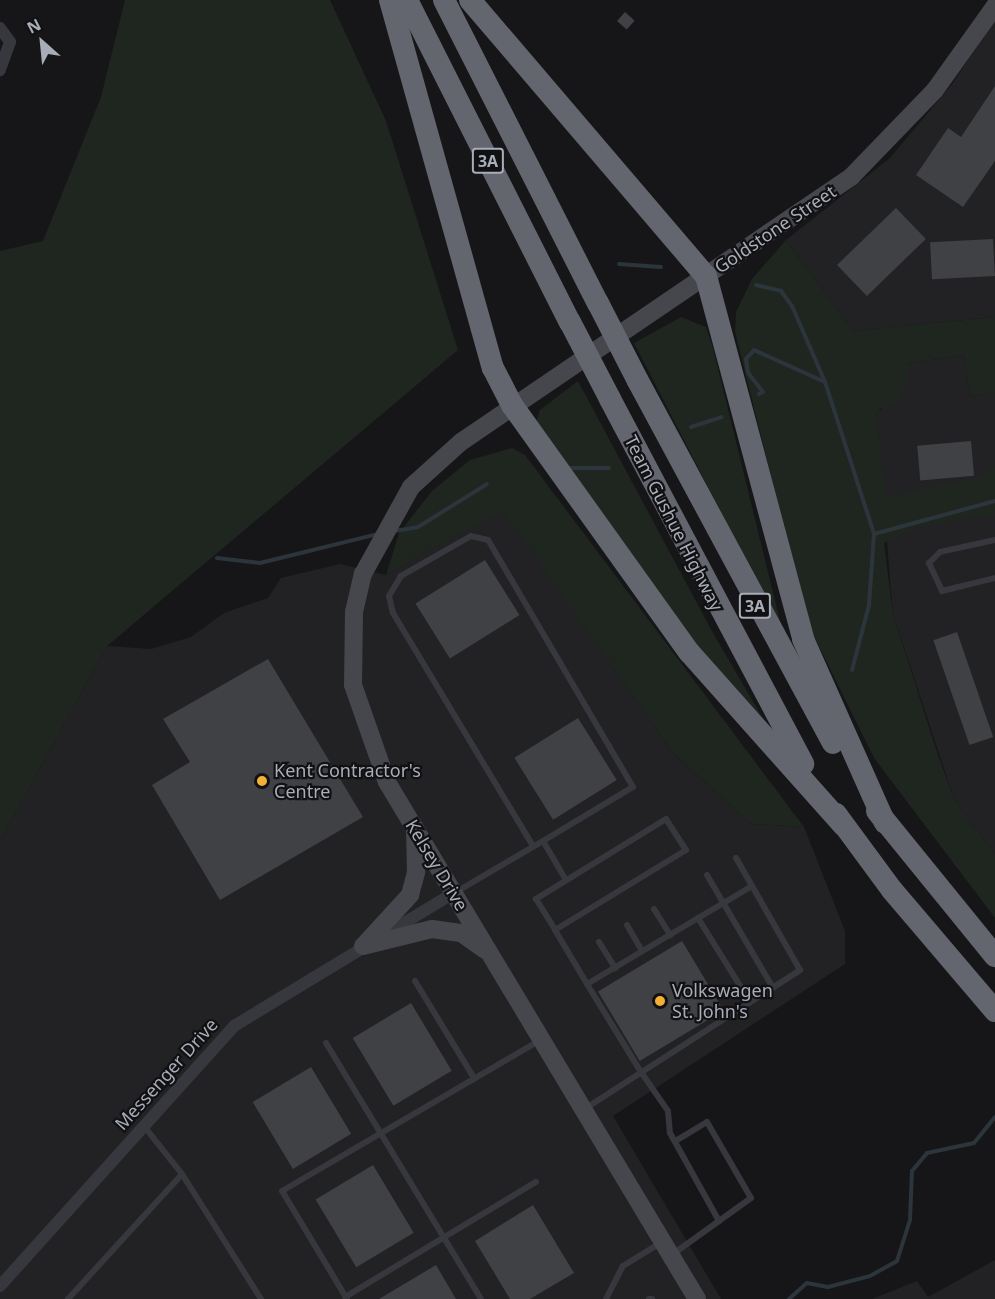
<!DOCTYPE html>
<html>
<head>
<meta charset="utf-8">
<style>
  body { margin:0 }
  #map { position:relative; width:995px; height:1299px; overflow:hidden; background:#161618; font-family:"Noto Sans",sans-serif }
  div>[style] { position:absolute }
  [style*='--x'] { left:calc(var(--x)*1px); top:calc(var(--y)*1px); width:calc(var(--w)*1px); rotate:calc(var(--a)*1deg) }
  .built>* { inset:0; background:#222225 }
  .green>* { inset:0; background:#1e261f }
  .stream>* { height:4px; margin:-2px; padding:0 2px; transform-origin:2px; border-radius:2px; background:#2c353c }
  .building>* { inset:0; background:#404145; transform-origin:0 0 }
  .lane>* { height:6px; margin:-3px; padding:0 3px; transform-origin:3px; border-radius:3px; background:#37383d }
  .street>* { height:12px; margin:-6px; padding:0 6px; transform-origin:6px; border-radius:6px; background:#37383d }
  .secondary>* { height:18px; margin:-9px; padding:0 9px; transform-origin:9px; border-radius:9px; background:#45474d }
  .highway>* { height:22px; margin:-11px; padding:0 11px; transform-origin:11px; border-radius:11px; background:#63666e }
  .highway-bridge>* { height:22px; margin:-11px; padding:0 11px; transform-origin:11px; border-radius:11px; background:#63666e }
  .dots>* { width:16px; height:16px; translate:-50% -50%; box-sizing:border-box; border:3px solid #111113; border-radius:50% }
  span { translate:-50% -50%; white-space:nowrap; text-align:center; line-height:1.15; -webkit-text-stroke:4.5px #111113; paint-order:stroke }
  .shield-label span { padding:2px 4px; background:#111113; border:2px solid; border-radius:4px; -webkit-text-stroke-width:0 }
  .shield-label { font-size:16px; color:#a8adb8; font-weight:700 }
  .street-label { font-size:18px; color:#a8adb8 }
  .poi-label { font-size:18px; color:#a8adb8 }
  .left { translate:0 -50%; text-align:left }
  .north { position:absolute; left:12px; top:12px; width:60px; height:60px; -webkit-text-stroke:4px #111113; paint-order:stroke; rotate:333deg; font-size:16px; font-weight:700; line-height:24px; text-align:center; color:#a8adb8 }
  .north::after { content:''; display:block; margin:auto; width:21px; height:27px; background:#a8adb8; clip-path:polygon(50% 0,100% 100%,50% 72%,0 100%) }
</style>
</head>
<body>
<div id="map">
  <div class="built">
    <div style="clip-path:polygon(995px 20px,995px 317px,853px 331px,786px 240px,890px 158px,952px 84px)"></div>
    <div style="clip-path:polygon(964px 355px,970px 396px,995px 393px,995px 854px,954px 799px,893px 614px,876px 410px,881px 410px,906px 364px)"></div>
    <div style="clip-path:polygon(502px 509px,673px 753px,752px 824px,804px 827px,845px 931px,845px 964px,613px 1116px,721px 1299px,0 1299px,0 841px,107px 646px,151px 649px,191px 637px,224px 613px,268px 598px,281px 578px,340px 564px,386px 575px)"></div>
    <div style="clip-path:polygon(995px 1260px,995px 1299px,872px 1299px,917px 1281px,928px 1297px)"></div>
  </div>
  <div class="green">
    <div style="clip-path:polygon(125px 0,330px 0,386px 121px,458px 350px,107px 646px,0 841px,0 251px,43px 241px,101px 97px)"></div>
    <div style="clip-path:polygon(786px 240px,853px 331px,995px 317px,995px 393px,970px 396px,964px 355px,906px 364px,908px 381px,898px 401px,876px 411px,885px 497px,983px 476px,995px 466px,995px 514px,914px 528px,884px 543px,893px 614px,936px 749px,954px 799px,995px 854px,995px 918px,874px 758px,808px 624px,735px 332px,736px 312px,752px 279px)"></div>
    <div style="clip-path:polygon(681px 317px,706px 327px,713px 348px,783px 633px,634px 343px)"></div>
    <div style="clip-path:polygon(578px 381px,713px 633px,782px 751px,662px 602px,536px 422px,540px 410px)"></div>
    <div style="clip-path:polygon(512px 448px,525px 455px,804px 827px,752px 824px,673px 753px,502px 510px,386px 575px,399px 533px,432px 491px,470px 460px)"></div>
  </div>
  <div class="stream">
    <div style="--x:619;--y:264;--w:42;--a:4.1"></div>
    <div style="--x:756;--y:285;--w:26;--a:13"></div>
    <div style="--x:781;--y:291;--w:19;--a:54"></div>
    <div style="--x:792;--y:306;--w:83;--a:66.5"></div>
    <div style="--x:759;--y:394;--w:4;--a:-27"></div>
    <div style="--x:763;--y:392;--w:24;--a:-128"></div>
    <div style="--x:748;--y:373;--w:14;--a:-98"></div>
    <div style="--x:746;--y:359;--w:12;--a:-48"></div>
    <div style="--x:754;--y:350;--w:78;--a:24.3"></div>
    <div style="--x:825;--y:382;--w:160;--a:72.1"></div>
    <div style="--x:691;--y:427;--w:32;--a:-18"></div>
    <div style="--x:570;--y:468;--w:39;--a:0"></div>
    <div style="--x:394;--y:531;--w:24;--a:-9"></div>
    <div style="--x:418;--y:527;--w:81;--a:-31.9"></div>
    <div style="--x:217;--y:558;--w:43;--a:6.6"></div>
    <div style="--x:260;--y:563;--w:122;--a:-13.8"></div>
    <div style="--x:852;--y:670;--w:67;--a:-75.3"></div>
    <div style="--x:869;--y:605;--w:71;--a:-86"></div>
    <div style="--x:874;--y:534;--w:125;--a:-15.3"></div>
    <div style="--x:789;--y:1299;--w:24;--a:-42"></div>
    <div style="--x:807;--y:1283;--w:21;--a:11"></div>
    <div style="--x:828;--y:1287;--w:43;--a:-14.7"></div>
    <div style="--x:870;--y:1276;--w:31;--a:-29"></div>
    <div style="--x:897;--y:1261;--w:43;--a:-72.4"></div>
    <div style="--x:910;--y:1220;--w:49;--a:-87.7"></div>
    <div style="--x:912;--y:1171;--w:23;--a:-50"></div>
    <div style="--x:927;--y:1153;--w:48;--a:-12"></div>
    <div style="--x:974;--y:1143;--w:33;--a:-51"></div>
  </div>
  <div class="building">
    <div style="left:625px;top:12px;width:13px;height:12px;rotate:42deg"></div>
    <div style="clip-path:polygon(995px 86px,995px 161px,963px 207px,916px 175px,948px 128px,961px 137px)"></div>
    <div style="left:896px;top:208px;width:43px;height:82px;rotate:46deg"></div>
    <div style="left:993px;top:239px;width:37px;height:63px;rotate:87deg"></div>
    <div style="left:971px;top:441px;width:35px;height:54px;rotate:85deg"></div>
    <div style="left:485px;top:560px;width:65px;height:82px;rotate:58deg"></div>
    <div style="left:957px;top:632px;width:111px;height:25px;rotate:71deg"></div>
    <div style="clip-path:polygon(268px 659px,363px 817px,220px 900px,152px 785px,190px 762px,163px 719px)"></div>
    <div style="left:578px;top:718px;width:73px;height:75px;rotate:58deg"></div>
    <div style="left:682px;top:941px;width:81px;height:98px;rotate:59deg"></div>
    <div style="left:411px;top:1003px;width:79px;height:68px;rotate:59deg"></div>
    <div style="left:311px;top:1067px;width:78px;height:68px;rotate:59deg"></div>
    <div style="left:373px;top:1165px;width:79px;height:67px;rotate:59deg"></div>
    <div style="clip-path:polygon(533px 1205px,574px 1273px,530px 1299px,510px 1299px,475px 1241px)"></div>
    <div style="clip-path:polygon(436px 1265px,456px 1299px,379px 1299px)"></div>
  </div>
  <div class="lane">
    <div style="--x:995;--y:540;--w:56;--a:167.7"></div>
    <div style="--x:940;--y:552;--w:16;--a:135"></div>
    <div style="--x:929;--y:563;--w:31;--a:65"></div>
    <div style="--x:942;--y:591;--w:55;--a:-13.8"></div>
    <div style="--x:543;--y:841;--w:45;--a:59.5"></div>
    <div style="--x:707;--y:875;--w:131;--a:59.7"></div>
    <div style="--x:456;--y:892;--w:101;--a:-30.4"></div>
    <div style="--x:543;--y:841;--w:105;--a:-31"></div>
    <div style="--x:633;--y:787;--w:286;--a:-120.4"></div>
    <div style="--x:488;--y:540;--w:17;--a:-167"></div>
    <div style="--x:471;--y:536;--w:81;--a:150.3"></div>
    <div style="--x:401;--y:576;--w:23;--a:121"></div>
    <div style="--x:389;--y:596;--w:17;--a:77"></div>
    <div style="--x:393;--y:613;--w:272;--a:59"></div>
    <div style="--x:654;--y:909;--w:31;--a:58"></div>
    <div style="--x:698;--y:918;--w:99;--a:58.2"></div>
    <div style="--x:627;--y:925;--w:30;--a:60"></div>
    <div style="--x:555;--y:930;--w:153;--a:-31.4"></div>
    <div style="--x:686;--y:850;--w:37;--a:-123"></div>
    <div style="--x:666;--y:819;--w:153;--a:148.4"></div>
    <div style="--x:536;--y:899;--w:36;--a:58"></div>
    <div style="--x:555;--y:930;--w:63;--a:59.3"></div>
    <div style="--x:587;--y:984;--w:103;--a:58.5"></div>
    <div style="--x:641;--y:1072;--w:47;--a:55.3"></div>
    <div style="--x:668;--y:1111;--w:22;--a:85"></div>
    <div style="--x:670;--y:1133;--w:101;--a:60.9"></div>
    <div style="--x:599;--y:942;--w:31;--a:58"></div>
    <div style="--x:415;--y:981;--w:114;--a:58.7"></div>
    <div style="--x:587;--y:984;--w:192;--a:-30.7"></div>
    <div style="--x:326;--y:1043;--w:299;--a:58.8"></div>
    <div style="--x:586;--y:1108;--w:255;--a:-32.8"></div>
    <div style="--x:800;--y:970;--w:129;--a:-119.7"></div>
    <div style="--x:182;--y:1174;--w:148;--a:57.7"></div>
    <div style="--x:673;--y:1254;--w:96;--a:-35.7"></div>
    <div style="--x:751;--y:1198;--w:88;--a:-120.1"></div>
    <div style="--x:707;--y:1122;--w:37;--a:149"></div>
    <div style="--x:345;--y:1297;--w:223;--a:-31.1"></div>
    <div style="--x:68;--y:1299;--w:169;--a:-47.6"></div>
    <div style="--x:182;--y:1174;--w:63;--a:-128.5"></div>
    <div style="--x:347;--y:1299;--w:126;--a:-121"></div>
    <div style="--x:282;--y:1191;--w:299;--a:-30.3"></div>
    <div style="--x:606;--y:1299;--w:37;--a:-63"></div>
    <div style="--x:623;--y:1266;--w:46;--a:-31.6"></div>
    <div style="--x:649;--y:1299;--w:3;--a:0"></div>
  </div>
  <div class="street">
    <div style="--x:0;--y:28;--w:17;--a:54"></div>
    <div style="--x:10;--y:42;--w:30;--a:110"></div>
    <div style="--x:0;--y:1286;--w:350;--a:-48"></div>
    <div style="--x:234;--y:1026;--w:258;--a:-31.2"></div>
  </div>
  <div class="secondary">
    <div style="--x:365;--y:944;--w:67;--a:-47.4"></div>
    <div style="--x:410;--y:895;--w:24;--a:-75"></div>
    <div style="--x:416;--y:872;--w:44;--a:-91.3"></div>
    <div style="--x:363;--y:946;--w:71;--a:-13.8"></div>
    <div style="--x:432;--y:929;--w:29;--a:8"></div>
    <div style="--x:461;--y:933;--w:29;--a:35"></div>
    <div style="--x:697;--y:1299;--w:603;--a:-120.95"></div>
    <div style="--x:387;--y:782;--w:103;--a:-109.3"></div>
    <div style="--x:353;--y:685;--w:73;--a:-89.2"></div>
    <div style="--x:354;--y:612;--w:39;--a:-77"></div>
    <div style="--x:363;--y:574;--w:99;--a:-61.1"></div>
    <div style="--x:411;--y:487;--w:67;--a:-42"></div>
    <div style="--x:461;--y:442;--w:472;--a:-34.2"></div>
    <div style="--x:851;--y:177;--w:121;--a:-46"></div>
    <div style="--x:935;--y:90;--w:103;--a:-54.5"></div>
  </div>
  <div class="highway">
    <div style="--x:390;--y:0;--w:382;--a:74.4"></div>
    <div style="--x:493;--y:368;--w:42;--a:62.8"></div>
    <div style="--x:512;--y:405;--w:304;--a:54.4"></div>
    <div style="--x:689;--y:652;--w:232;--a:48.3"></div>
    <div style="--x:407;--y:0;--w:361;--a:63.2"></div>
    <div style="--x:444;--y:0;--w:340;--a:63.1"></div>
    <div style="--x:470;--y:0;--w:363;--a:49.5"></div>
    <div style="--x:706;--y:276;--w:376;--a:75"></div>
    <div style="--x:803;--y:639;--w:201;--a:66"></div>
    <div style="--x:638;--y:381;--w:411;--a:61.7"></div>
    <div style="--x:610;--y:399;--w:413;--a:62.1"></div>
    <div style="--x:877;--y:811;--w:187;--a:50.9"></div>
    <div style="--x:836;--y:814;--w:94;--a:53.6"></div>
    <div style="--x:892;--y:890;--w:159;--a:49.6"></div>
  </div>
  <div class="highway-bridge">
    <div style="--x:598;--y:303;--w:88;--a:62.9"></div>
    <div style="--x:570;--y:322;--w:87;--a:62.5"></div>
  </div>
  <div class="dots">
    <div style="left:262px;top:781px;background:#f2b134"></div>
    <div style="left:660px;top:1001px;background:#f2b134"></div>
  </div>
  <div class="shield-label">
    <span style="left:488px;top:161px">3A</span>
    <span style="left:755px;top:606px">3A</span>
  </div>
  <div class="street-label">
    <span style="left:775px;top:229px;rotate:-34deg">Goldstone Street</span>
    <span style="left:674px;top:523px;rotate:63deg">Team Gushue Highway</span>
    <span style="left:437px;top:865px;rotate:59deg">Kelsey Drive</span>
    <span style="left:166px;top:1074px;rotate:-48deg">Messenger Drive</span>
  </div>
  <div class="poi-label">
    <span class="left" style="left:274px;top:781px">Kent Contractor's<br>Centre</span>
    <span class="left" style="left:672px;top:1001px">Volkswagen<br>St. John's</span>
  </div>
  <div class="north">N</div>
</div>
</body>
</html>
